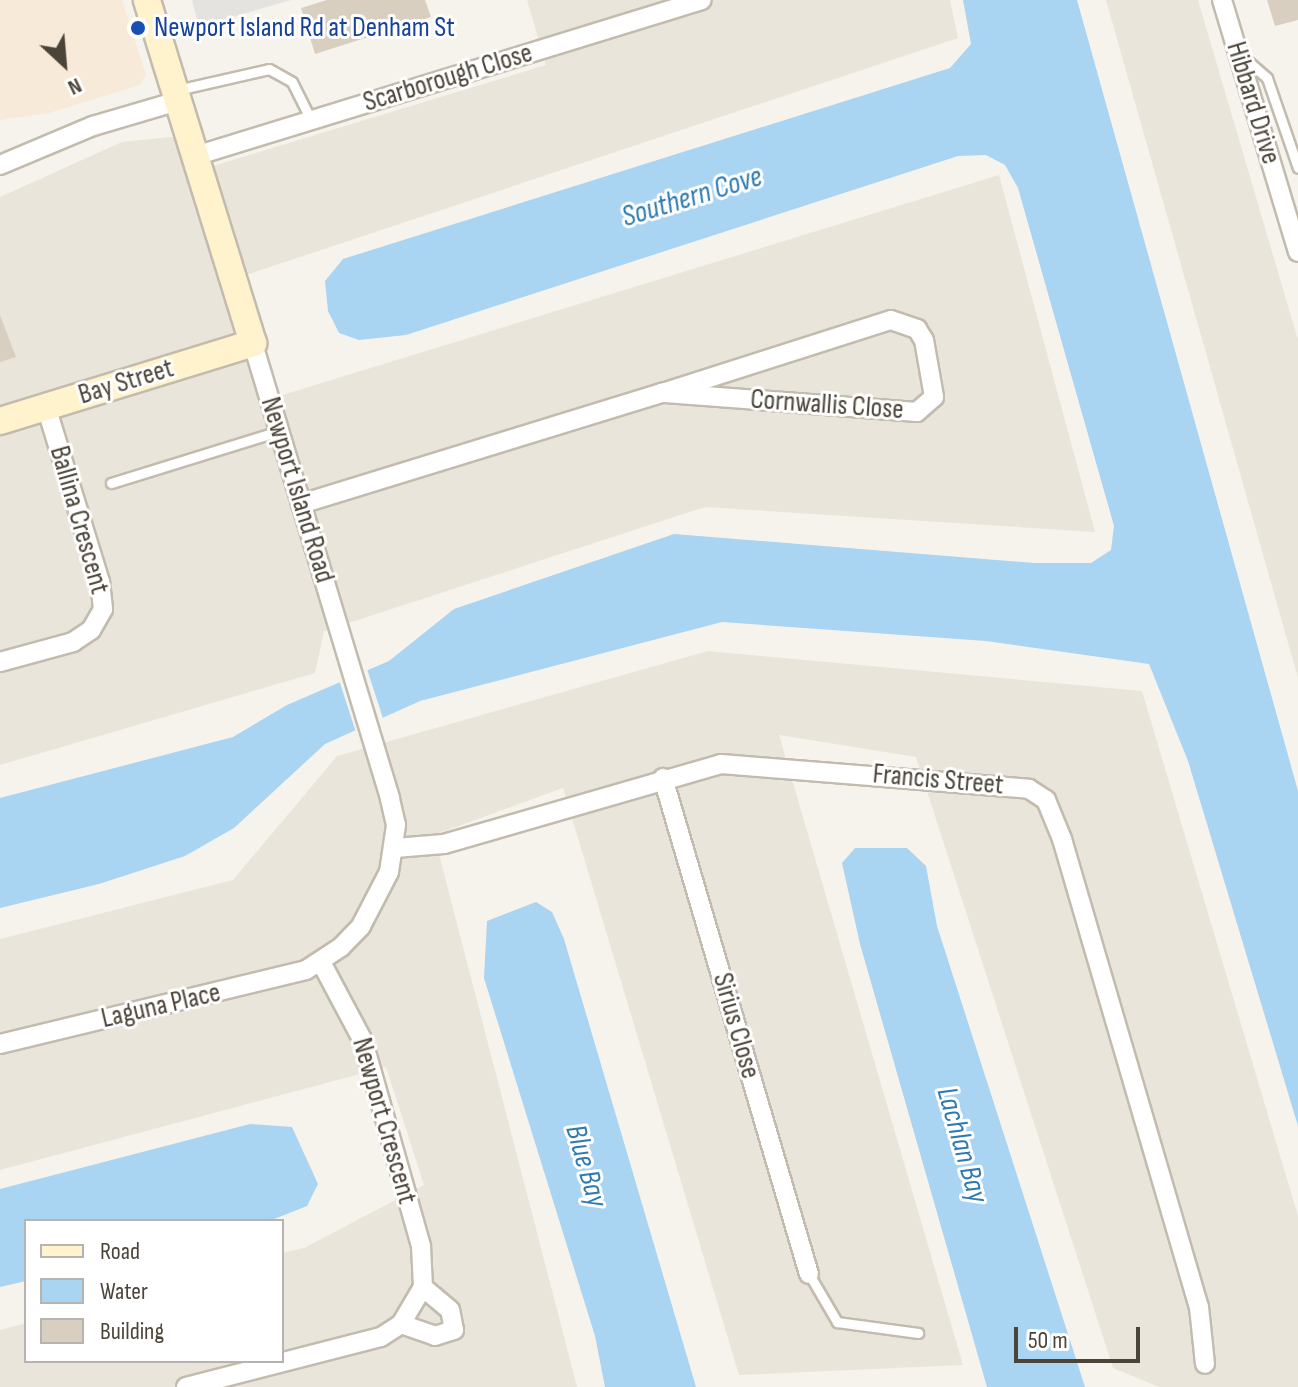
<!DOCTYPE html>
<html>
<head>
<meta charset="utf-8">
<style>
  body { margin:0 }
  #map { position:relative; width:1298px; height:1387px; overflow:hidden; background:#f6f3ec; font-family:"Sofia Sans Condensed",sans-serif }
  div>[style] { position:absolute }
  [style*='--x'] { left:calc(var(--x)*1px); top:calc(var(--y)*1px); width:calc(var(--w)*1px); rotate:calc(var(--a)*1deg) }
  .residential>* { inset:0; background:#eae5da }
  .commercial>* { inset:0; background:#f7ead8 }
  .parking>* { inset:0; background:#e5e3e0 }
  .water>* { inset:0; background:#a9d4f2 }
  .pier>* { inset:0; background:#f6f3ec; transform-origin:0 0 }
  .building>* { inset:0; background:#d8cfc1 }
  .roads { filter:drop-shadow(2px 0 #c2bbae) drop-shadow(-2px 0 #c2bbae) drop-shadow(0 2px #c2bbae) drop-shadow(0 -2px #c2bbae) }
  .lane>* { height:9px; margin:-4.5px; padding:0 4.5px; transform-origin:4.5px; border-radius:4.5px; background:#fff }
  .street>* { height:18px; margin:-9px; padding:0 9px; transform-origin:9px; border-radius:9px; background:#fff }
  .secondary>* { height:26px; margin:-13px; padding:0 13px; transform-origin:13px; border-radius:13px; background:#fff3cd }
  .dots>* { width:22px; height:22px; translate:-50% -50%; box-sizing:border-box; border:4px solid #fff; border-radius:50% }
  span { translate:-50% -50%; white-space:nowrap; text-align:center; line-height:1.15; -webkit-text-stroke:6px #fff; paint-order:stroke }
  .transit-label { font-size:28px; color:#164399 }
  .left { translate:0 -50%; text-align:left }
  .street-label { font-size:28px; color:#4b4439 }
  .water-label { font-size:30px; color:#2e7ab2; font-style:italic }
  .legend { position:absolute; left:24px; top:1219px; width:260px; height:144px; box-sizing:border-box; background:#fff; border:2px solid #b7b4b0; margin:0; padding:10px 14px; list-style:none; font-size:24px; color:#4b4439 }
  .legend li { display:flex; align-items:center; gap:16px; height:40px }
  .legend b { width:40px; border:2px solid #b7b4b0 }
  .north { position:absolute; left:24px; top:24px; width:80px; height:80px; -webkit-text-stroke:6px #fff; paint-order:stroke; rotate:154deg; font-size:22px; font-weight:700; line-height:32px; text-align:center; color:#4b4439 }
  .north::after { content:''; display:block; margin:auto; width:28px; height:36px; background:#4b4439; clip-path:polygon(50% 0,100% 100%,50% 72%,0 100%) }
  .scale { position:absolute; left:1014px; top:1327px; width:126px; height:36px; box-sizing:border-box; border:4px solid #4b4439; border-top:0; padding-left:10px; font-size:24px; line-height:28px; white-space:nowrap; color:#4b4439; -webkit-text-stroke:6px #fff; paint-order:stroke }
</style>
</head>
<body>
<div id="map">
  <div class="residential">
    <div style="clip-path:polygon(527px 0,950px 0,958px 38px,225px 282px,263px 401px,999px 175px,1095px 532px,705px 507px,324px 631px,315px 673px,0 765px,0 197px,122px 142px,179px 136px,190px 173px,546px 65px)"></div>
    <div style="clip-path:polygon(1106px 0,1198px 0,1298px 340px,1298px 678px)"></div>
    <div style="clip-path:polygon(708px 651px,1142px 691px,1298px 1216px,1298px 1387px,1159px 1387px,1113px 1368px,916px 757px,779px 735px,963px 1365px,739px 1375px,563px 788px,434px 835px,577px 1387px,0 1387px,0 1330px,26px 1323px,26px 1361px,282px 1361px,282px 1253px,304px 1248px,424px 1185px,386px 1067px,0 1170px,0 939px,233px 880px,337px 756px)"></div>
  </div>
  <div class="commercial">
    <div style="clip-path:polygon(0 0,122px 0,146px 75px,140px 85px,49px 113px,0 120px)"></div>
  </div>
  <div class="parking">
    <div style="clip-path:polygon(192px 0,291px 0,199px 27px)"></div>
  </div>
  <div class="water">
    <div style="clip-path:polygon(963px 0,1077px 0,1298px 791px,1298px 1126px,1188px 761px,1149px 664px,986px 641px,722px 622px,420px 701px,325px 744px,234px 828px,185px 856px,99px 884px,0 908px,0 798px,233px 737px,287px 705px,389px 661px,454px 609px,674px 534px,1035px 563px,1091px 563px,1111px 550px,1114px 526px,1018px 188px,1005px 165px,986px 155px,958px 156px,406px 335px,359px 340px,339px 333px,328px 311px,325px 281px,343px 259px,950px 68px,971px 44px)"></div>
    <div style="clip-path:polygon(855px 848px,907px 848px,926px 866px,937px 926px,1085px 1387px,987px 1387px,860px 944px,842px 863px)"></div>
    <div style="clip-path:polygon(536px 902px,552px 912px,564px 939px,696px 1387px,605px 1387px,595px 1336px,484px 978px,487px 921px)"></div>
    <div style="clip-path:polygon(250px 1124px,292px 1127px,318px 1184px,307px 1206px,269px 1221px,26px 1221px,26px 1281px,0 1287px,0 1189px)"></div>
  </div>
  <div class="pier">
    <div style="left:366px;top:666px;width:59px;height:30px;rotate:72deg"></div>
  </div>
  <div class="building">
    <div style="clip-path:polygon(327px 0,425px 0,431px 17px,315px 54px,301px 8px)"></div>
    <div style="clip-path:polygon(1267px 0,1298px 0,1298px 20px,1275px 26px)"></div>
    <div style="clip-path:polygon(0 315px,16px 357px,0 362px)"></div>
  </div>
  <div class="roads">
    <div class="lane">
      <div style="--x:1243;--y:57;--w:32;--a:41"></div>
      <div style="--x:1267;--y:78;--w:95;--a:71"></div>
      <div style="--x:177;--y:90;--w:94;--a:-12.9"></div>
      <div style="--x:269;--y:69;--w:26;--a:29"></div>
      <div style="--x:292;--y:82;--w:42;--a:63.4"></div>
      <div style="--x:111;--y:483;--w:176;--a:-17.2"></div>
      <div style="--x:809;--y:1274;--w:56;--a:59.7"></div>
      <div style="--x:837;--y:1322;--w:82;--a:7.7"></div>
    </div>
    <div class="street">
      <div style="--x:1222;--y:0;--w:263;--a:73.2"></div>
      <div style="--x:195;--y:156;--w:530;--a:-17.1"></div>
      <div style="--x:0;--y:165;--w:101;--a:-22.8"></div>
      <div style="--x:93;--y:126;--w:89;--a:-16.4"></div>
      <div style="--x:891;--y:320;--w:28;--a:19"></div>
      <div style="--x:917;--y:329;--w:13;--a:58"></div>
      <div style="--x:924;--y:340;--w:58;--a:80"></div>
      <div style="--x:934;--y:397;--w:23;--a:139"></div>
      <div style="--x:917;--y:412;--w:256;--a:-175.7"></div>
      <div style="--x:662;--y:393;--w:240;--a:-17.7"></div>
      <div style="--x:301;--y:504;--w:378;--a:-17.1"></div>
      <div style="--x:0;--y:662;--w:76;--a:-15.3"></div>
      <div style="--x:73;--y:642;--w:22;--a:-34"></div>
      <div style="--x:91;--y:630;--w:24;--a:-60"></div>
      <div style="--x:103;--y:609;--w:27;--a:-96"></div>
      <div style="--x:100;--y:582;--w:183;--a:-107.1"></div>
      <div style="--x:663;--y:778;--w:517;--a:73.6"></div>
      <div style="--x:395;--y:848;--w:49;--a:-4.7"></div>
      <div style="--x:444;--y:844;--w:288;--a:-16.1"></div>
      <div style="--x:721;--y:764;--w:309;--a:4.6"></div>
      <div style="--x:1029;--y:789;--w:20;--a:33"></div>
      <div style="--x:1046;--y:800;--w:42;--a:67.7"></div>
      <div style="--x:1062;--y:839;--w:488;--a:73.7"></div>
      <div style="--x:1199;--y:1307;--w:57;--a:84"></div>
      <div style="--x:0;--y:1044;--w:315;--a:-13.6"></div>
      <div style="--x:306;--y:970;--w:42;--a:-33.3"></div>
      <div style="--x:341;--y:947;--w:29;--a:-46"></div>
      <div style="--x:361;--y:926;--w:61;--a:-62.6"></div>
      <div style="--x:389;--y:872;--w:48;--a:-81.5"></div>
      <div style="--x:396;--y:825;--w:28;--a:-103"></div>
      <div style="--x:390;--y:798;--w:475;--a:-106.8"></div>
      <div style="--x:401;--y:1324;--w:36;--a:19"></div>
      <div style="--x:435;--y:1336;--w:20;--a:-18"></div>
      <div style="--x:454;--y:1330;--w:20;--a:-101"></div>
      <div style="--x:450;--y:1310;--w:35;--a:-140"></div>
      <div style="--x:186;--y:1387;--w:201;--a:-14.4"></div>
      <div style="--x:381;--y:1337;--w:24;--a:-33"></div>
      <div style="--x:401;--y:1324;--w:43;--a:-59.3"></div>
      <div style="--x:423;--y:1287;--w:41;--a:-92.8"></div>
      <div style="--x:421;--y:1246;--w:213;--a:-105.8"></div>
      <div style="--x:363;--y:1041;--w:89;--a:-118"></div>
    </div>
    <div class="secondary">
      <div style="--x:0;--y:421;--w:265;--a:-17.1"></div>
      <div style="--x:253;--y:343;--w:359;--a:-107.2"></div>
    </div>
  </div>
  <div class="dots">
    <div style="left:138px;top:28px;background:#1a4fb4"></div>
  </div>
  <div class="transit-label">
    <span class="left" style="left:154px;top:28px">Newport Island Rd at Denham St</span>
  </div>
  <div class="street-label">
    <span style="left:448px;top:78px;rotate:-17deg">Scarborough Close</span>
    <span style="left:1253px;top:103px;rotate:73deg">Hibbard Drive</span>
    <span style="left:126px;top:382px;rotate:-17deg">Bay Street</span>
    <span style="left:827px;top:405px;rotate:4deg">Cornwallis Close</span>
    <span style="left:297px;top:490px;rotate:73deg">Newport Island Road</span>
    <span style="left:79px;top:520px;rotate:74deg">Ballina Crescent</span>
    <span style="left:938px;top:780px;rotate:5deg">Francis Street</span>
    <span style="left:161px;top:1006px;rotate:-13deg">Laguna Place</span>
    <span style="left:736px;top:1026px;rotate:74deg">Sirius Close</span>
    <span style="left:384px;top:1121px;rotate:74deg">Newport Crescent</span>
  </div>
  <div class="water-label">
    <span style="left:692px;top:197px;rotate:-17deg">Southern Cove</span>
    <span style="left:962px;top:1145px;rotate:74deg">Lachlan Bay</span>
    <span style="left:586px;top:1166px;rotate:74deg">Blue Bay</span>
  </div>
  <ul class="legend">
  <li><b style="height:10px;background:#fff3cd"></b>Road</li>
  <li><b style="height:22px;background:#a9d4f2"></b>Water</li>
  <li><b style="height:22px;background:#d8cfc1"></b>Building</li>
  </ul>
  <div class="north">N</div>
  <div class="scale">50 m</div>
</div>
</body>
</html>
